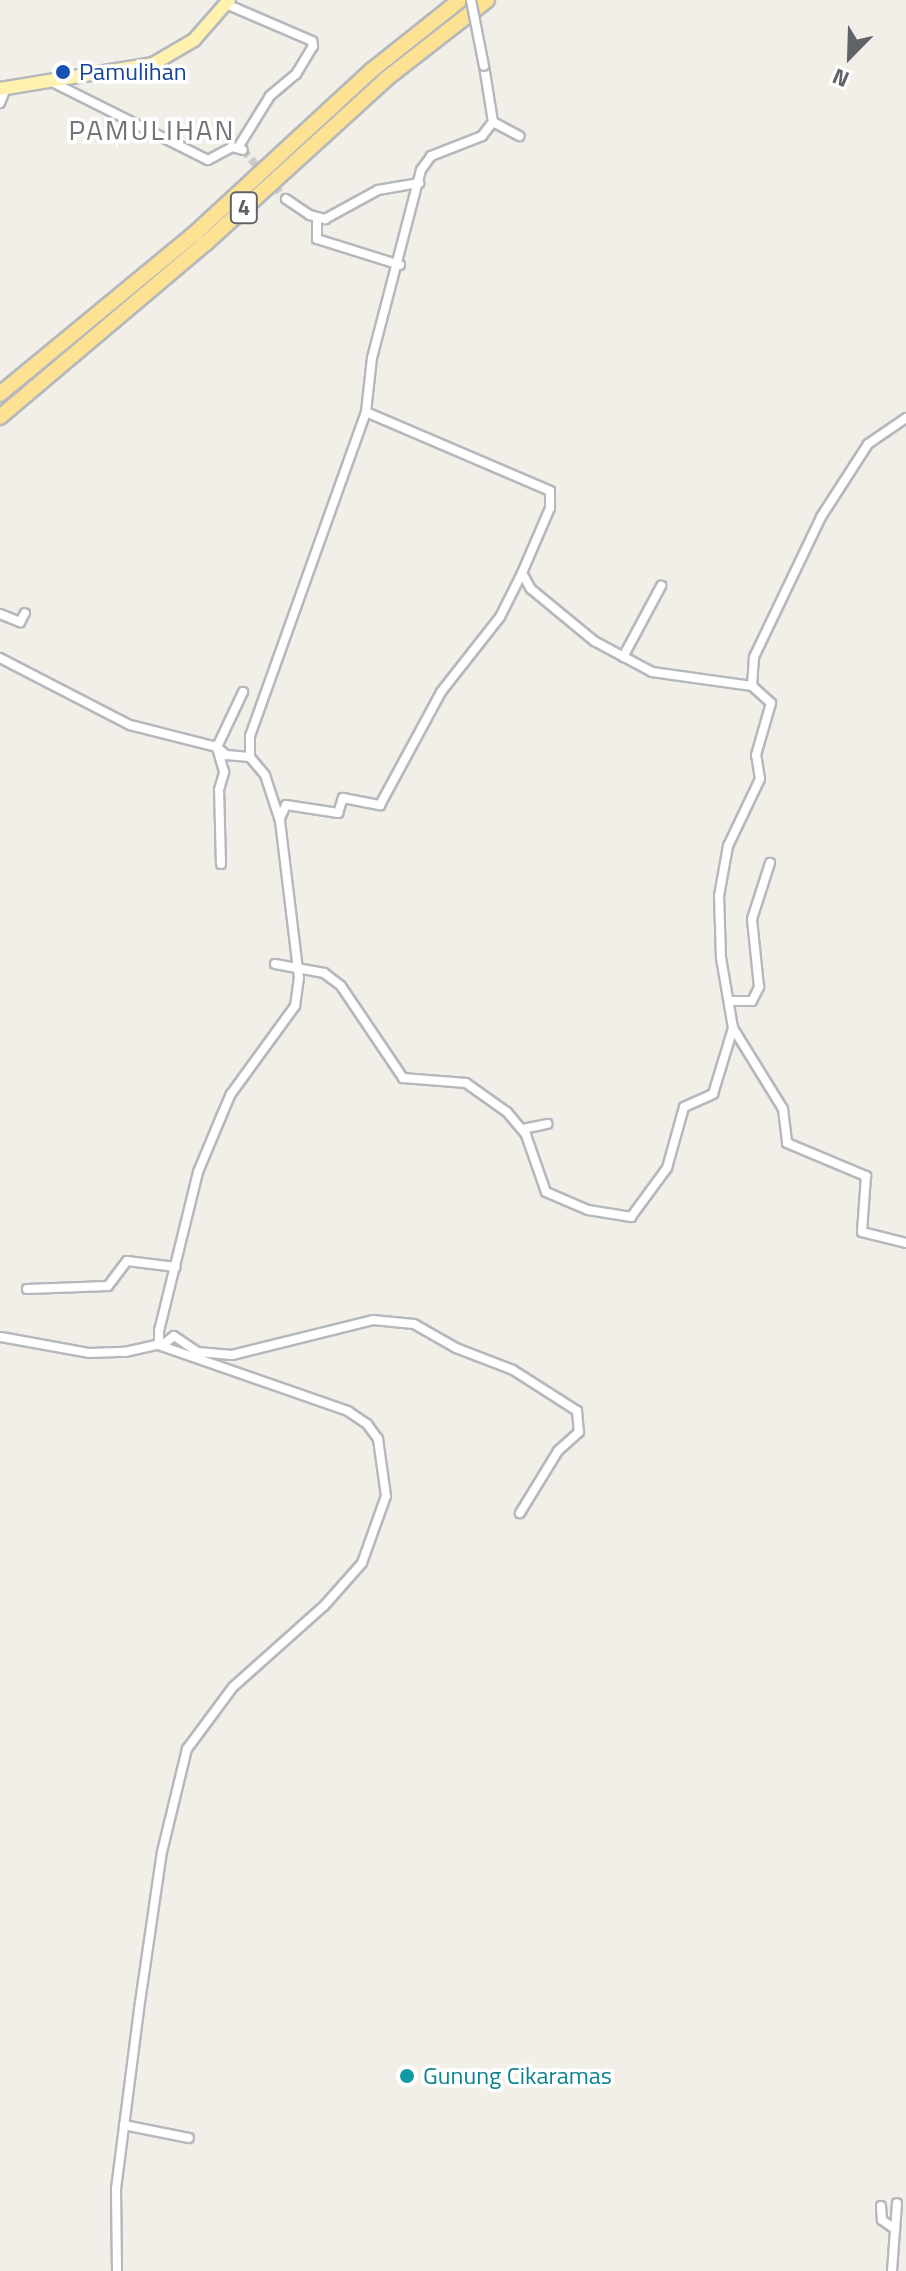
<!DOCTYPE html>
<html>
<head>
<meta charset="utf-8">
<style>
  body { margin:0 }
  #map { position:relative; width:906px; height:2271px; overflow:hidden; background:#f1efe8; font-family:"Titillium Web",sans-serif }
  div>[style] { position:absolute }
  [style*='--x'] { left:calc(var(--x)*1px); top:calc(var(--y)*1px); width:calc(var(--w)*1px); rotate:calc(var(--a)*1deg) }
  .minor-tunnel>* { height:8px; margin-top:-4px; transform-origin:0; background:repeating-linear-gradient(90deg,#ccccc8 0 8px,transparent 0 12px) }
  .roads { filter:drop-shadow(2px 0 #b5b8bc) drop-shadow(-2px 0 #b5b8bc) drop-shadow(0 2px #b5b8bc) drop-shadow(0 -2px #b5b8bc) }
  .minor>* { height:8px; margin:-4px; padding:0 4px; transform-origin:4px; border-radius:4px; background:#fff }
  .primary>* { height:12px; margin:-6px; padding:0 6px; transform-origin:6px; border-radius:6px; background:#fff2af }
  .motorway>* { height:14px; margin:-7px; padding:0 7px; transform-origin:7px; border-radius:7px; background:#fde293 }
  .bridges { filter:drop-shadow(2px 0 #b5b8bc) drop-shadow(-2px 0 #b5b8bc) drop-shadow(0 2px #b5b8bc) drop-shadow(0 -2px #b5b8bc) }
  .minor-bridge>* { height:8px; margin:-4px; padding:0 4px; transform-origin:4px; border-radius:4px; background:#fff }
  .dots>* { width:22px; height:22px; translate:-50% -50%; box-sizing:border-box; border:4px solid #fff; border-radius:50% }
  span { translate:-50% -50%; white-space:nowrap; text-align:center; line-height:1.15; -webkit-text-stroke:7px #fff; paint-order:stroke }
  .shield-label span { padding:2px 6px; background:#fff; border:2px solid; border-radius:6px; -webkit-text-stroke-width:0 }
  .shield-label { font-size:22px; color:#5f6368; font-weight:700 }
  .transit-label { font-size:24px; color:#164399 }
  .left { translate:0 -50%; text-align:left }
  .culture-label { font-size:24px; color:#0d838f }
  .quarter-label { font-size:28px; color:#70757a; letter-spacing:2px }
  .north { position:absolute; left:810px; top:16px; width:80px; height:80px; -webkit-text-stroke:6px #fff; paint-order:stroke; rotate:203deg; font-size:22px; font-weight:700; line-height:32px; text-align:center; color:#5f6368 }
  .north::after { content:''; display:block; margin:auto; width:28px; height:36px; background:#5f6368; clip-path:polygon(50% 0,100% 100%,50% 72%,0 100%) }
</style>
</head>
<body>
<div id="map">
  <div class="minor-tunnel">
    <div style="--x:243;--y:150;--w:65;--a:48.7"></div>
  </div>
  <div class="roads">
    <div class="minor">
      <div style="--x:226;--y:4;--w:94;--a:23.3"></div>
      <div style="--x:312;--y:41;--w:5;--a:79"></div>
      <div style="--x:313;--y:46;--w:33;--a:121"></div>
      <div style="--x:296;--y:74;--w:34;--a:140"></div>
      <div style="--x:270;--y:96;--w:59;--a:121.8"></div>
      <div style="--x:52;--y:82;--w:174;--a:26.6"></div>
      <div style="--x:208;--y:160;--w:27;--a:-28"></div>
      <div style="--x:232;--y:147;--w:11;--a:15"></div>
      <div style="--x:0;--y:103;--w:16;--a:-68"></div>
      <div style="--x:493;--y:122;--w:30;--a:28"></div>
      <div style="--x:286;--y:199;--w:29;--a:34"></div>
      <div style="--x:310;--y:215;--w:16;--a:15"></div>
      <div style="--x:325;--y:219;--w:60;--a:-28.7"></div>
      <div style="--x:378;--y:190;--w:42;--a:-9.7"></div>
      <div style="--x:317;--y:219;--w:20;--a:90"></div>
      <div style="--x:317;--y:239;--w:87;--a:17.4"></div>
      <div style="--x:366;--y:412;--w:200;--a:23.2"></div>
      <div style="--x:550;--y:491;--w:17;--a:90"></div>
      <div style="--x:550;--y:508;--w:71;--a:113.3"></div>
      <div style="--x:522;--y:573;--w:18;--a:61"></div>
      <div style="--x:531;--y:589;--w:82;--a:39.5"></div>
      <div style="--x:594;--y:641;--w:66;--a:28.1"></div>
      <div style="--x:652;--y:672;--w:101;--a:8"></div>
      <div style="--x:752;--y:686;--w:29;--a:-86"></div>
      <div style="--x:754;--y:657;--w:155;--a:-64.4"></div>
      <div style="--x:821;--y:517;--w:87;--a:-57.2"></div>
      <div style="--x:868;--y:444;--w:46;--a:-34.4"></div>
      <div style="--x:0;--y:614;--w:22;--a:22"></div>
      <div style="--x:20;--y:622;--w:10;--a:-61"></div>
      <div style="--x:623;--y:657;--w:81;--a:-61.8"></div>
      <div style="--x:0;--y:658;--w:146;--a:27.3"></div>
      <div style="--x:130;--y:725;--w:90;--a:14.2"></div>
      <div style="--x:217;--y:747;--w:12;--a:42"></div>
      <div style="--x:226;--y:755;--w:24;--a:5"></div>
      <div style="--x:281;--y:816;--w:12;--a:-66"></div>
      <div style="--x:286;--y:805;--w:53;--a:8.7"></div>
      <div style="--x:338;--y:813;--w:16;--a:-72"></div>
      <div style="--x:343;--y:798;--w:38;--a:11"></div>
      <div style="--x:380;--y:805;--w:128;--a:-61.6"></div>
      <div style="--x:441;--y:692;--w:95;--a:-51.8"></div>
      <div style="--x:500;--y:617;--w:49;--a:-63.4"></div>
      <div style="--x:221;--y:864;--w:74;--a:-91.5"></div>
      <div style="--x:219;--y:790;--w:19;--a:-74"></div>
      <div style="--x:224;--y:772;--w:26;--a:-106"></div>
      <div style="--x:217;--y:747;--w:61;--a:-64.7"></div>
      <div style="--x:275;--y:964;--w:50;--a:10.4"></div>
      <div style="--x:324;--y:973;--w:21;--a:37"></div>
      <div style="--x:341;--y:986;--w:111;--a:56"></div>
      <div style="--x:403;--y:1078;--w:63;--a:4.5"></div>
      <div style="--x:466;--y:1083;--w:50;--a:35.3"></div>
      <div style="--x:507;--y:1112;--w:30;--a:50"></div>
      <div style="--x:526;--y:1135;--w:60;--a:70.7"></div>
      <div style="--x:546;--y:1192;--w:46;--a:23.2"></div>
      <div style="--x:588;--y:1210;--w:44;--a:9.2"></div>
      <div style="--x:631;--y:1217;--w:61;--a:-53.7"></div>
      <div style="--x:667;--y:1168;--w:63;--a:-74.4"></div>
      <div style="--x:684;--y:1107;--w:32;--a:-24"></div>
      <div style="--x:713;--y:1094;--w:69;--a:-73.1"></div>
      <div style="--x:733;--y:1028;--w:71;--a:-99.7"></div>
      <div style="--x:721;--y:958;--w:62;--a:-91.8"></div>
      <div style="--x:719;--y:896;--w:51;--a:-79.8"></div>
      <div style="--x:728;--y:846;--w:74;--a:-64.5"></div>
      <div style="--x:760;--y:779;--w:24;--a:-99"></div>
      <div style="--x:756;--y:755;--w:54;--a:-73.9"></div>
      <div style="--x:771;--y:703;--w:25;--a:-138"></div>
      <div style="--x:732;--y:1001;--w:20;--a:0"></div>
      <div style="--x:752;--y:1001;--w:16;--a:-63"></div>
      <div style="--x:759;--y:987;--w:68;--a:-95.9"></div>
      <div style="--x:752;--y:919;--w:59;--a:-72.2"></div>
      <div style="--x:733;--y:1028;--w:95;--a:58.3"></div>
      <div style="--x:783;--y:1109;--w:34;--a:83"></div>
      <div style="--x:787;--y:1143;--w:86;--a:22.7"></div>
      <div style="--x:866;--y:1176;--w:56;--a:94.1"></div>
      <div style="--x:862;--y:1232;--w:45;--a:14"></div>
      <div style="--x:523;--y:1129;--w:25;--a:-12"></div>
      <div style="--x:27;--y:1289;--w:81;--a:-2.1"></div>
      <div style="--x:108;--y:1286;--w:31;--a:-53"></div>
      <div style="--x:127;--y:1261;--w:49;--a:7"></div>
      <div style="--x:1;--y:1337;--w:89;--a:10.3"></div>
      <div style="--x:89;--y:1353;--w:36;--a:-2"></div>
      <div style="--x:125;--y:1352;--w:41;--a:-12.7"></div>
      <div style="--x:165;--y:1343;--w:11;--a:-38"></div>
      <div style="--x:174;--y:1336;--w:29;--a:34"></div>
      <div style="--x:198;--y:1352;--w:34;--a:5"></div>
      <div style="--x:232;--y:1355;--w:145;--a:-13.9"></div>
      <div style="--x:373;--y:1320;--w:41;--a:5.6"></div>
      <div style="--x:414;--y:1324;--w:48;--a:29.7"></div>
      <div style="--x:456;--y:1348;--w:61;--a:21.1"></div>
      <div style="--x:513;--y:1370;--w:76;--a:32.6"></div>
      <div style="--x:577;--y:1411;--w:21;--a:85"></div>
      <div style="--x:579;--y:1432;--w:28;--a:138"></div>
      <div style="--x:558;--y:1451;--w:73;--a:121.5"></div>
      <div style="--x:124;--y:2125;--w:66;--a:11.3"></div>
      <div style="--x:881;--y:2206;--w:14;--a:86"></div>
      <div style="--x:882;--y:2220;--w:16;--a:35"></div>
      <div style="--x:117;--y:2271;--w:82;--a:-90.7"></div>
      <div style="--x:116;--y:2189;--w:181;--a:-82.7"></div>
      <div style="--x:139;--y:2009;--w:159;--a:-81.7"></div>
      <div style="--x:162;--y:1852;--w:106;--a:-76.4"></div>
      <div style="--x:187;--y:1749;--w:77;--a:-53.4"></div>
      <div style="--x:233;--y:1687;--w:122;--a:-41.7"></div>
      <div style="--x:324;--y:1606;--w:57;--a:-48.5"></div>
      <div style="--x:362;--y:1563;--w:71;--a:-70.3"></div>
      <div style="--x:386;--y:1496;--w:58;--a:-98"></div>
      <div style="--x:378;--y:1439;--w:19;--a:-126"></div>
      <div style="--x:367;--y:1424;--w:23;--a:-146"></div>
      <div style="--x:348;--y:1411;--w:200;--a:-160.8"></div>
      <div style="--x:159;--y:1345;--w:14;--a:-90"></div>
      <div style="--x:159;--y:1331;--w:164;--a:-76.2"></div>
      <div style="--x:198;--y:1172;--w:60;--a:-67.3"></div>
      <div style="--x:221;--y:1117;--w:25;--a:-67"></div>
      <div style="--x:231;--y:1094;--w:109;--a:-54"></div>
      <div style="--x:295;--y:1006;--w:28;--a:-82"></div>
      <div style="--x:299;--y:978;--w:158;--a:-96.9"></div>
      <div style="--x:280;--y:821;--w:48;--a:-108.1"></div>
      <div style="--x:265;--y:775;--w:23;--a:-130"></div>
      <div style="--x:250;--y:757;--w:21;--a:-90"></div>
      <div style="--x:250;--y:736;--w:344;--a:-70.3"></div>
      <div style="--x:366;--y:412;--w:54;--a:-83.7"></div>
      <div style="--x:372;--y:358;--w:194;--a:-75.4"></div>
      <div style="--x:421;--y:170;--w:17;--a:-54"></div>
      <div style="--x:431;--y:156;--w:55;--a:-21.4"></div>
      <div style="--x:482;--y:136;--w:18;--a:-52"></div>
      <div style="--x:493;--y:122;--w:57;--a:-99.1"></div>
      <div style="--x:892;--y:2271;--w:68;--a:-85.8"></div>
    </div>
    <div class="primary">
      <div style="--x:0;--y:89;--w:155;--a:-9.3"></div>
      <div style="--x:153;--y:64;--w:48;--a:-30.3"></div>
      <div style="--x:194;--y:40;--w:53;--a:-48.8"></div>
    </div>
    <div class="motorway">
      <div style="--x:0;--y:394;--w:249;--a:-39.5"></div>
      <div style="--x:192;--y:236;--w:245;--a:-42.7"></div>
      <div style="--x:372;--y:70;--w:112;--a:-38.5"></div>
      <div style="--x:0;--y:417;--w:270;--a:-40.2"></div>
      <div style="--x:206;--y:243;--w:244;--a:-42.3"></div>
      <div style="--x:386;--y:79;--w:128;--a:-38"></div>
    </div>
  </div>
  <div class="bridges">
    <div class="minor-bridge">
      <div style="--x:471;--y:0;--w:67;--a:78.9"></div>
    </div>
  </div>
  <div class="dots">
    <div style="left:63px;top:72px;background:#1a4fb4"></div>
    <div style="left:407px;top:2076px;background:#0f9aa8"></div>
  </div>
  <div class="shield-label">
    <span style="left:244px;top:208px">4</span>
  </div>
  <div class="transit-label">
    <span class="left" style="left:79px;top:72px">Pamulihan</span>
  </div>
  <div class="culture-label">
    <span class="left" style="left:423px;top:2076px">Gunung Cikaramas</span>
  </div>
  <div class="quarter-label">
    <span style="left:152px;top:130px">PAMULIHAN</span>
  </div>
  <div class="north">N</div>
</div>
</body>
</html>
